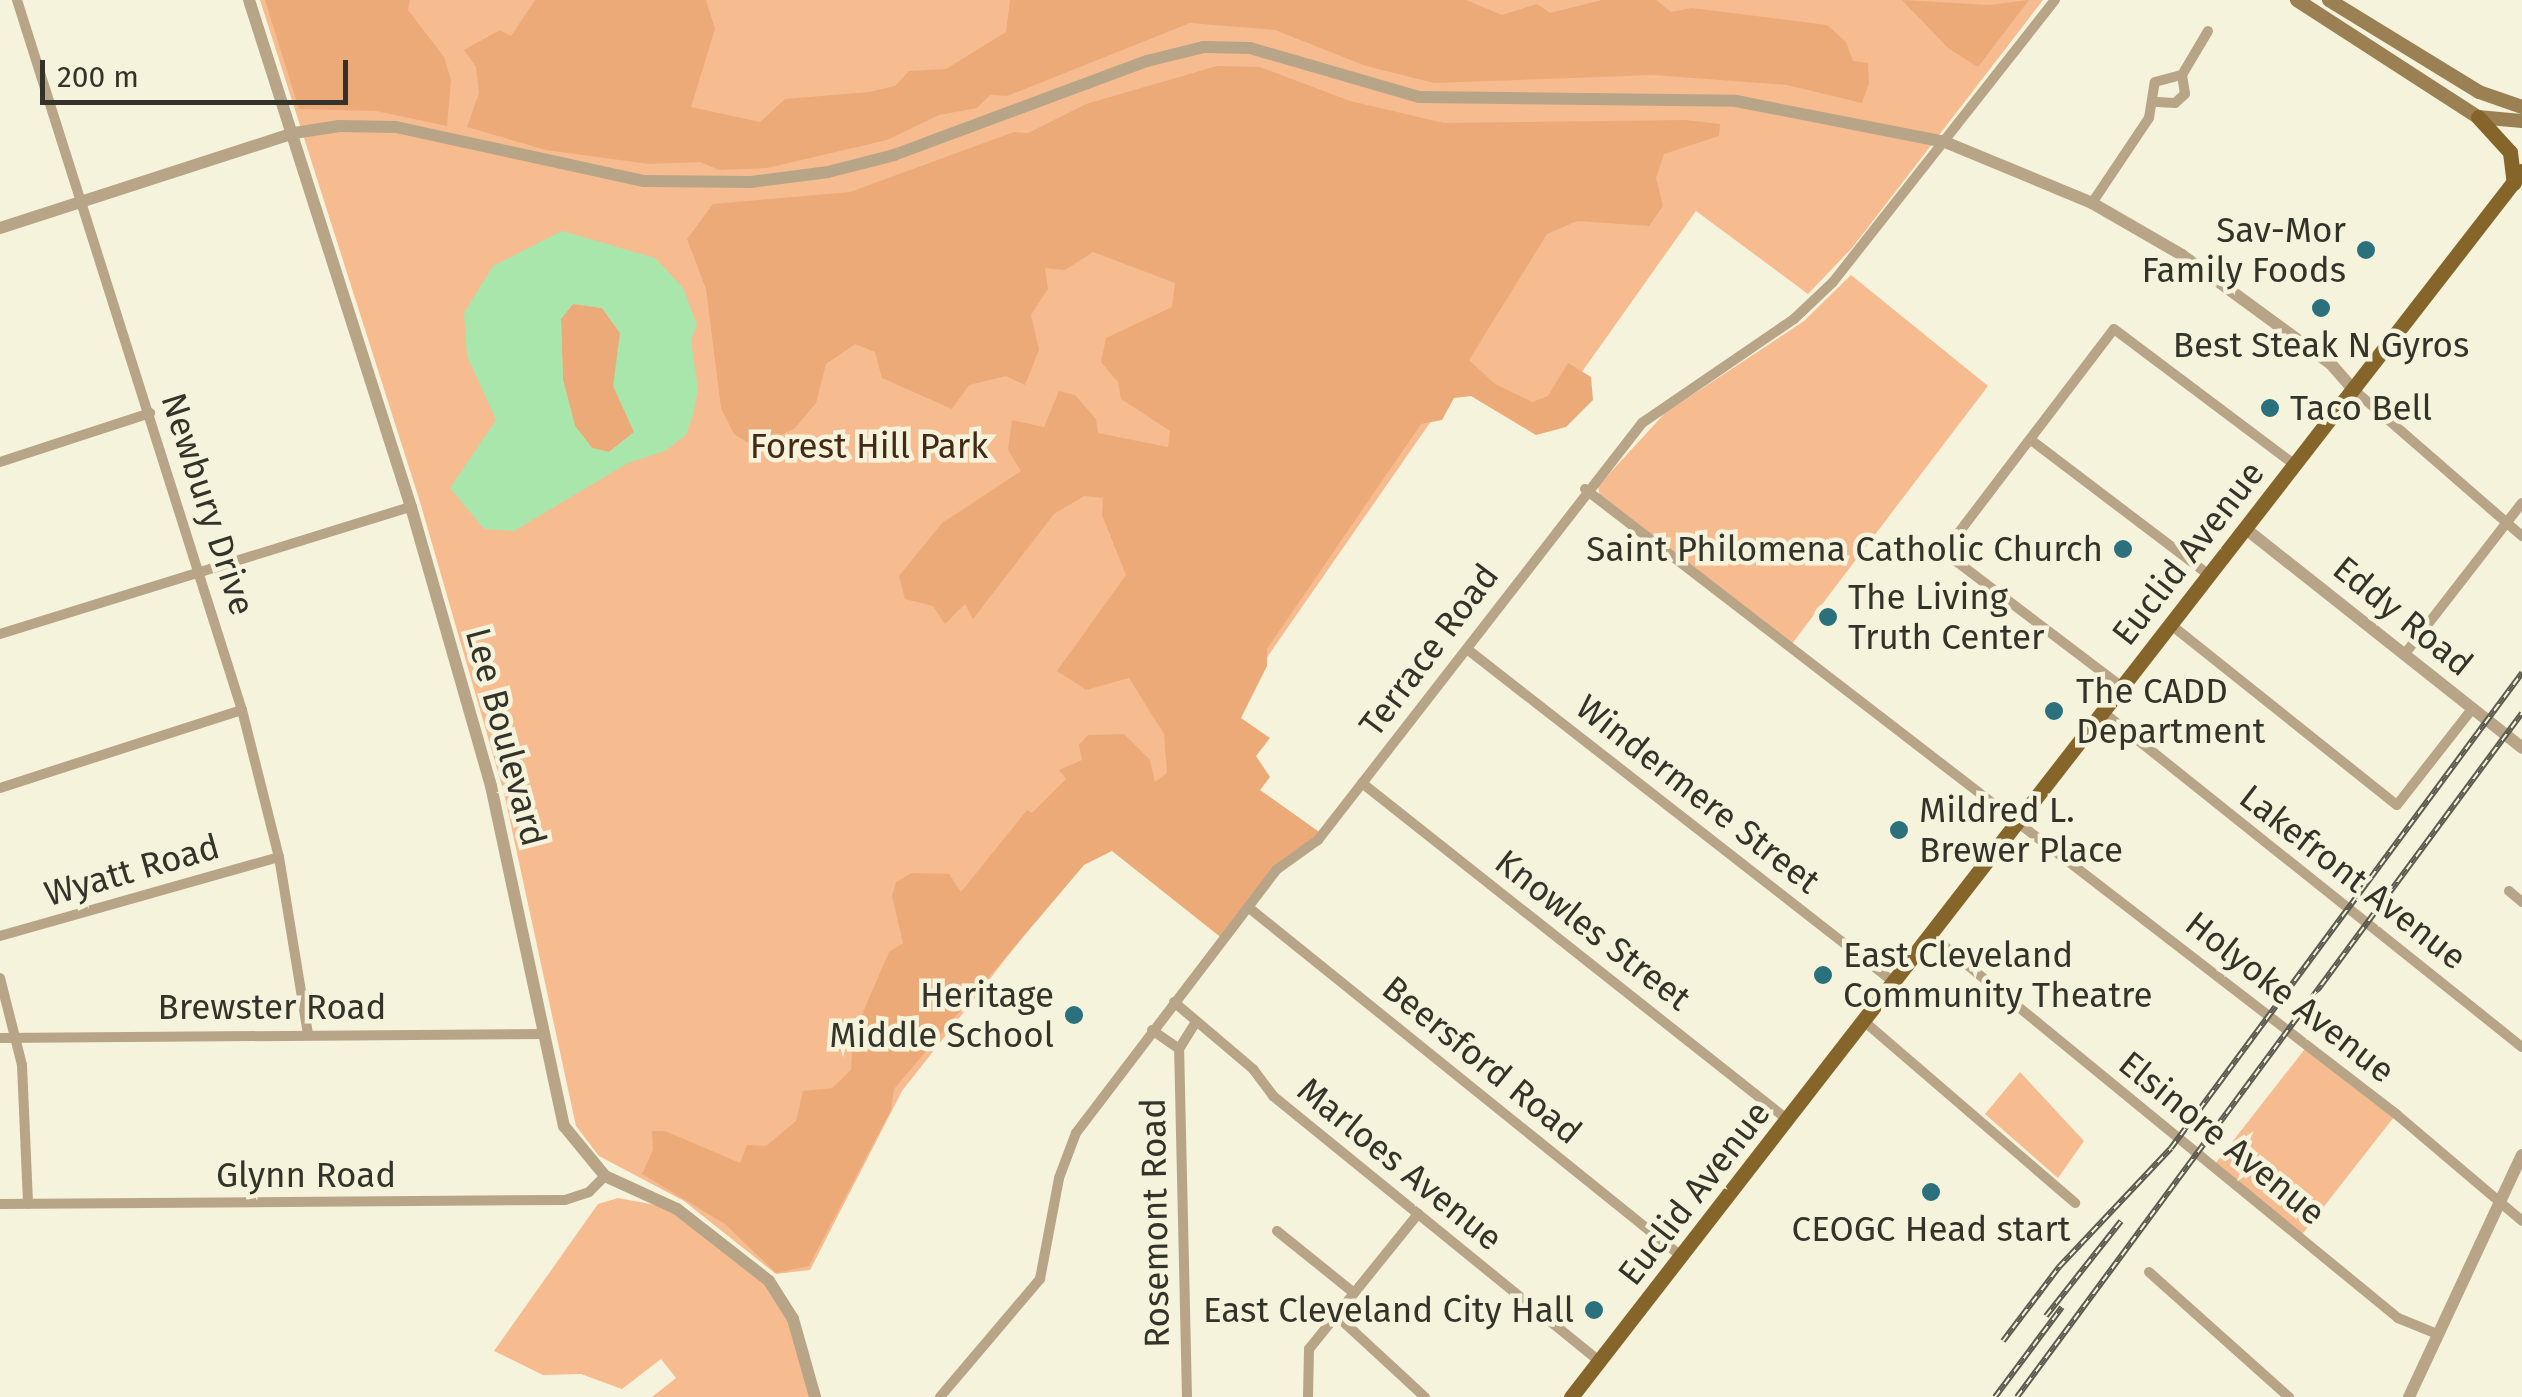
<!DOCTYPE html>
<html>
<head>
<meta charset="utf-8">
<style>
  body { margin:0 }
  #map { position:relative; width:2522px; height:1397px; overflow:hidden; background:#f5f3db; font-family:"Fira Sans",sans-serif }
  div>[style] { position:absolute }
  [style*='--x'] { left:calc(var(--x)*1px); top:calc(var(--y)*1px); width:calc(var(--w)*1px); rotate:calc(var(--a)*1deg) }
  .green>* { inset:0; background:#f7bb90; transform-origin:0 0 }
  .forest>* { inset:0; background:#ecaa79 }
  .water>* { inset:0; background:#a9e6ac }
  .minor>* { height:10px; margin:-5px; padding:0 5px; transform-origin:5px; border-radius:5px; background:#b8a588 }
  .tertiary>* { height:12px; margin:-6px; padding:0 6px; transform-origin:6px; border-radius:6px; background:#b8a588 }
  .secondary>* { height:14px; margin:-7px; padding:0 7px; transform-origin:7px; border-radius:7px; background:#9b8054 }
  .primary>* { height:15px; margin:-7.5px; padding:0 7.5px; transform-origin:7.5px; border-radius:7.5px; background:#86652b }
  .rail>* { height:6px; margin-top:-3px; transform-origin:0; background:repeating-linear-gradient(90deg,#f5f3db 0 8px,#5b5a4e 0 16px); box-sizing:border-box; border-block:2px solid #5b5a4e }
  .dots>* { width:28px; height:28px; translate:-50% -50%; box-sizing:border-box; border:5px solid #f5f3db; border-radius:50% }
  span { translate:-50% -50%; white-space:nowrap; text-align:center; line-height:1.15; -webkit-text-stroke:9px #f5f3db; paint-order:stroke }
  .poi-label { font-size:35px; color:#34332a }
  .right { translate:-100% -50%; text-align:right }
  .left { translate:0 -50%; text-align:left }
  .park-label { font-size:35px; color:#442914 }
  .street-label { font-size:35px; color:#34332a }
  .scale { position:absolute; left:40px; top:60px; width:308px; height:45px; box-sizing:border-box; border:5px solid #34332a; border-top:0; padding-left:12px; font-size:30px; line-height:35px; white-space:nowrap; color:#34332a; -webkit-text-stroke:8px #f5f3db; paint-order:stroke }
</style>
</head>
<body>
<div id="map">
  <div class="green">
    <div style="clip-path:polygon(260px 0,2043px 0,1852px 248px,1808px 294px,1696px 211px,1545px 424px,1468px 368px,1186px 774px,1118px 842px,1080px 864px,902px 1091px,810px 1270px,776px 1274px,684px 1201px,599px 1156px,576px 1126px,504px 793px,420px 502px)"></div>
    <div style="clip-path:polygon(1851px 275px,1988px 386px,1791px 645px,1600px 497px,1598px 486px,1665px 413px,1804px 321px)"></div>
    <div style="left:2308px;top:1045px;width:112px;height:153px;rotate:38deg"></div>
    <div style="clip-path:polygon(2020px 1072px,2084px 1141px,2058px 1178px,1985px 1114px)"></div>
    <div style="clip-path:polygon(618px 1198px,677px 1209px,782px 1298px,815px 1397px,652px 1397px,676px 1378px,661px 1359px,622px 1389px,581px 1374px,543px 1375px,494px 1351px,598px 1204px)"></div>
  </div>
  <div class="forest">
    <div style="clip-path:polygon(265px 0,410px 0,408px 10px,444px 57px,451px 80px,447px 126px,376px 111px,299px 109px)"></div>
    <div style="clip-path:polygon(535px 0,706px 0,715px 29px,691px 107px,760px 122px,785px 99px,869px 92px,895px 86px,909px 71px,946px 69px,1006px 32px,1010px 0,1466px 0,1502px 15px,1537px 4px,1550px 13px,1602px 0,1656px 0,1671px 12px,1692px 8px,1827px 25px,1846px 42px,1853px 61px,1868px 63px,1869px 83px,1862px 103px,1787px 85px,1653px 75px,1434px 83px,1366px 66px,1275px 30px,1190px 23px,1007px 96px,990px 95px,977px 108px,939px 115px,887px 140px,767px 168px,719px 170px,700px 162px,649px 164px,546px 150px,467px 127px,479px 93px,476px 67px,464px 50px,500px 30px,511px 36px)"></div>
    <div style="clip-path:polygon(1902px 0,1989px 5px,2029px 0,1978px 67px,1948px 48px)"></div>
    <div style="clip-path:polygon(1217px 66px,1260px 67px,1350px 101px,1444px 123px,1686px 120px,1720px 124px,1719px 136px,1664px 154px,1656px 178px,1663px 206px,1649px 226px,1577px 221px,1547px 234px,1469px 360px,1495px 384px,1532px 402px,1548px 396px,1568px 363px,1591px 377px,1593px 400px,1566px 427px,1536px 435px,1471px 396px,1454px 398px,1442px 420px,1421px 424px,1267px 649px,1267px 666px,1241px 718px,1270px 738px,1256px 756px,1270px 777px,1260px 790px,1322px 834px,1276px 870px,1223px 939px,1112px 851px,1084px 865px,894px 1089px,891px 1110px,809px 1266px,776px 1273px,725px 1224px,642px 1174px,653px 1150px,652px 1131px,665px 1131px,740px 1163px,747px 1145px,766px 1146px,796px 1121px,803px 1091px,832px 1088px,851px 1070px,853px 1035px,889px 952px,903px 943px,892px 896px,896px 882px,912px 873px,949px 874px,961px 892px,1027px 810px,1032px 813px,1066px 779px,1059px 770px,1082px 760px,1079px 745px,1088px 735px,1124px 734px,1150px 760px,1155px 782px,1167px 773px,1164px 734px,1129px 678px,1086px 690px,1057px 671px,1126px 575px,1102px 515px,1103px 498px,1084px 496px,1054px 514px,973px 619px,965px 604px,945px 624px,933px 606px,905px 599px,899px 576px,942px 523px,1021px 471px,1008px 450px,1012px 420px,1044px 427px,1059px 391px,1075px 395px,1096px 419px,1098px 433px,1168px 447px,1170px 431px,1121px 399px,1118px 382px,1101px 362px,1106px 338px,1172px 307px,1175px 283px,1093px 252px,1065px 270px,1045px 268px,1048px 289px,1031px 315px,1039px 350px,1025px 385px,1006px 376px,969px 385px,952px 409px,882px 378px,875px 352px,855px 344px,826px 364px,816px 403px,795px 428px,756px 448px,734px 434px,721px 408px,706px 289px,687px 239px,713px 204px,850px 192px,1014px 132px,1028px 133px,1086px 104px)"></div>
    <div style="clip-path:polygon(573px 304px,602px 308px,620px 333px,622px 404px,634px 432px,609px 452px,592px 448px,575px 426px,563px 380px,561px 318px)"></div>
  </div>
  <div class="water">
    <div style="clip-path:polygon(evenodd,562px 231px,655px 258px,683px 288px,697px 325px,691px 340px,698px 389px,693px 415px,686px 435px,665px 451px,628px 463px,514px 531px,484px 529px,450px 488px,496px 420px,467px 356px,464px 313px,493px 266px,562px 231px,573px 304px,602px 308px,620px 333px,613px 386px,634px 432px,609px 452px,592px 448px,575px 426px,563px 380px,561px 319px,573px 304px)"></div>
  </div>
  <div class="minor">
    <div style="--x:17;--y:0;--w:745;--a:72.42"></div>
    <div style="--x:242;--y:710;--w:152;--a:75.9"></div>
    <div style="--x:279;--y:857;--w:179;--a:80.7"></div>
    <div style="--x:2182;--y:75;--w:51;--a:-59.4"></div>
    <div style="--x:2092;--y:203;--w:102;--a:-56.2"></div>
    <div style="--x:2149;--y:118;--w:36;--a:-81"></div>
    <div style="--x:2155;--y:82;--w:28;--a:-15"></div>
    <div style="--x:2182;--y:75;--w:19;--a:81"></div>
    <div style="--x:2185;--y:94;--w:13;--a:138"></div>
    <div style="--x:2175;--y:103;--w:18;--a:-177"></div>
    <div style="--x:2354;--y:390;--w:223;--a:41"></div>
    <div style="--x:2031;--y:440;--w:223;--a:37.2"></div>
    <div style="--x:0;--y:462;--w:158;--a:-18.1"></div>
    <div style="--x:1585;--y:489;--w:1024;--a:37.62"></div>
    <div style="--x:2396;--y:1114;--w:165;--a:40.3"></div>
    <div style="--x:2170;--y:624;--w:290;--a:38.6"></div>
    <div style="--x:2397;--y:805;--w:122;--a:-52"></div>
    <div style="--x:0;--y:634;--w:430;--a:-17.2"></div>
    <div style="--x:1467;--y:649;--w:543;--a:37.97"></div>
    <div style="--x:2404;--y:655;--w:192;--a:-52.2"></div>
    <div style="--x:2122;--y:687;--w:223;--a:-142.8"></div>
    <div style="--x:1944;--y:552;--w:280;--a:-52.7"></div>
    <div style="--x:2114;--y:329;--w:225;--a:36.9"></div>
    <div style="--x:2104;--y:713;--w:535;--a:38.63"></div>
    <div style="--x:1362;--y:783;--w:543;--a:38.35"></div>
    <div style="--x:0;--y:788;--w:254;--a:-17.9"></div>
    <div style="--x:2509;--y:891;--w:17;--a:40"></div>
    <div style="--x:1248;--y:907;--w:556;--a:38.87"></div>
    <div style="--x:0;--y:936;--w:290;--a:-15.8"></div>
    <div style="--x:1932;--y:936;--w:603;--a:39.34"></div>
    <div style="--x:2398;--y:1318;--w:42;--a:22.3"></div>
    <div style="--x:0;--y:978;--w:90;--a:75.8"></div>
    <div style="--x:22;--y:1065;--w:139;--a:87.5"></div>
    <div style="--x:1174;--y:1002;--w:104;--a:40.3"></div>
    <div style="--x:1253;--y:1069;--w:34;--a:53"></div>
    <div style="--x:1273;--y:1096;--w:420;--a:39.1"></div>
    <div style="--x:1866;--y:1023;--w:276;--a:40.7"></div>
    <div style="--x:1152;--y:1030;--w:33;--a:35"></div>
    <div style="--x:0;--y:1038;--w:545;--a:-0.42"></div>
    <div style="--x:0;--y:1204;--w:565;--a:-0.41"></div>
    <div style="--x:565;--y:1200;--w:25;--a:-18"></div>
    <div style="--x:589;--y:1192;--w:23;--a:-45"></div>
    <div style="--x:1277;--y:1231;--w:99;--a:38.8"></div>
    <div style="--x:2149;--y:1272;--w:188;--a:41.8"></div>
    <div style="--x:1336;--y:1315;--w:121;--a:42.7"></div>
    <div style="--x:940;--y:1397;--w:155;--a:-49.7"></div>
    <div style="--x:1040;--y:1279;--w:103;--a:-79.3"></div>
    <div style="--x:1059;--y:1178;--w:48;--a:-69.3"></div>
    <div style="--x:1076;--y:1133;--w:330;--a:-52.7"></div>
    <div style="--x:1276;--y:870;--w:52;--a:-35.5"></div>
    <div style="--x:1318;--y:840;--w:528;--a:-52.15"></div>
    <div style="--x:1642;--y:423;--w:184;--a:-34.4"></div>
    <div style="--x:1794;--y:319;--w:54;--a:-43.5"></div>
    <div style="--x:1833;--y:282;--w:359;--a:-51.8"></div>
    <div style="--x:1187;--y:1397;--w:348;--a:-91.3"></div>
    <div style="--x:1179;--y:1049;--w:32;--a:-58"></div>
    <div style="--x:1308;--y:1397;--w:48;--a:-88.8"></div>
    <div style="--x:1309;--y:1349;--w:174;--a:-51.1"></div>
  </div>
  <div class="tertiary">
    <div style="--x:249;--y:0;--w:532;--a:72.28"></div>
    <div style="--x:411;--y:507;--w:290;--a:74"></div>
    <div style="--x:491;--y:786;--w:348;--a:77.9"></div>
    <div style="--x:564;--y:1126;--w:65;--a:50.6"></div>
    <div style="--x:605;--y:1176;--w:79;--a:24.6"></div>
    <div style="--x:677;--y:1209;--w:117;--a:38"></div>
    <div style="--x:769;--y:1281;--w:45;--a:57.7"></div>
    <div style="--x:793;--y:1319;--w:81;--a:74.2"></div>
    <div style="--x:0;--y:228;--w:309;--a:-17.9"></div>
    <div style="--x:294;--y:133;--w:46;--a:-8.8"></div>
    <div style="--x:339;--y:126;--w:57;--a:1"></div>
    <div style="--x:396;--y:127;--w:254;--a:12.3"></div>
    <div style="--x:644;--y:181;--w:107;--a:0.5"></div>
    <div style="--x:751;--y:182;--w:78;--a:-7.4"></div>
    <div style="--x:828;--y:172;--w:68;--a:-14.4"></div>
    <div style="--x:894;--y:155;--w:270;--a:-20.4"></div>
    <div style="--x:1147;--y:61;--w:59;--a:-13.8"></div>
    <div style="--x:1204;--y:47;--w:46;--a:1.2"></div>
    <div style="--x:1250;--y:48;--w:176;--a:16.2"></div>
    <div style="--x:1419;--y:97;--w:317;--a:0.7"></div>
    <div style="--x:1736;--y:101;--w:213;--a:11.1"></div>
    <div style="--x:1945;--y:142;--w:159;--a:22.5"></div>
    <div style="--x:2092;--y:203;--w:104;--a:30"></div>
    <div style="--x:2182;--y:255;--w:185;--a:36.2"></div>
    <div style="--x:2331;--y:364;--w:35;--a:49"></div>
    <div style="--x:2246;--y:529;--w:352;--a:38.4"></div>
    <div style="--x:2409;--y:1397;--w:267;--a:-65"></div>
  </div>
  <div class="secondary">
    <div style="--x:2297;--y:0;--w:216;--a:32.9"></div>
    <div style="--x:2478;--y:117;--w:44;--a:5.2"></div>
    <div style="--x:2329;--y:0;--w:176;--a:31.5"></div>
    <div style="--x:2479;--y:92;--w:46;--a:19.2"></div>
  </div>
  <div class="primary">
    <div style="--x:2478;--y:117;--w:47;--a:47.6"></div>
    <div style="--x:2510;--y:152;--w:31;--a:83"></div>
    <div style="--x:1571;--y:1397;--w:1552;--a:-52.2"></div>
  </div>
  <div class="rail">
    <div style="--x:2046;--y:1316;--w:121;--a:-51.7"></div>
    <div style="--x:2003;--y:1341;--w:93;--a:-52.9"></div>
    <div style="--x:2059;--y:1267;--w:163;--a:-46.7"></div>
    <div style="--x:2171;--y:1148;--w:591;--a:-53.54"></div>
    <div style="--x:1995;--y:1397;--w:112;--a:-53.3"></div>
    <div style="--x:2017;--y:1397;--w:850;--a:-53.56"></div>
  </div>
  <div class="dots">
    <div style="left:2366px;top:250px;background:#2a707d"></div>
    <div style="left:2321px;top:308px;background:#2a707d"></div>
    <div style="left:2270px;top:408px;background:#2a707d"></div>
    <div style="left:2123px;top:549px;background:#2a707d"></div>
    <div style="left:1828px;top:617px;background:#2a707d"></div>
    <div style="left:2054px;top:711px;background:#2a707d"></div>
    <div style="left:1899px;top:830px;background:#2a707d"></div>
    <div style="left:1823px;top:975px;background:#2a707d"></div>
    <div style="left:1074px;top:1015px;background:#2a707d"></div>
    <div style="left:1931px;top:1192px;background:#2a707d"></div>
    <div style="left:1594px;top:1310px;background:#2a707d"></div>
  </div>
  <div class="poi-label">
    <span class="right" style="left:2346px;top:250px">Sav-Mor<br>Family Foods</span>
    <span style="left:2321px;top:345px">Best Steak N Gyros</span>
    <span class="left" style="left:2290px;top:408px">Taco Bell</span>
    <span class="right" style="left:2103px;top:549px">Saint Philomena Catholic Church</span>
    <span class="left" style="left:1848px;top:617px">The Living<br>Truth Center</span>
    <span class="left" style="left:2076px;top:711px">The CADD<br>Department</span>
    <span class="left" style="left:1919px;top:830px">Mildred L.<br>Brewer Place</span>
    <span class="left" style="left:1843px;top:975px">East Cleveland<br>Community Theatre</span>
    <span class="right" style="left:1054px;top:1015px">Heritage<br>Middle School</span>
    <span style="left:1931px;top:1229px">CEOGC Head start</span>
    <span class="right" style="left:1574px;top:1310px">East Cleveland City Hall</span>
  </div>
  <div class="park-label">
    <span style="left:869px;top:446px">Forest Hill Park</span>
  </div>
  <div class="street-label">
    <span style="left:208px;top:504px;rotate:72deg">Newbury Drive</span>
    <span style="left:2188px;top:553px;rotate:-52deg">Euclid Avenue</span>
    <span style="left:2403px;top:616px;rotate:39deg">Eddy Road</span>
    <span style="left:1429px;top:650px;rotate:-53deg">Terrace Road</span>
    <span style="left:506px;top:737px;rotate:75deg">Lee Boulevard</span>
    <span style="left:1698px;top:794px;rotate:38deg">Windermere Street</span>
    <span style="left:132px;top:870px;rotate:-16deg">Wyatt Road</span>
    <span style="left:2353px;top:877px;rotate:38deg">Lakefront Avenue</span>
    <span style="left:1593px;top:930px;rotate:38deg">Knowles Street</span>
    <span style="left:2290px;top:997px;rotate:38deg">Holyoke Avenue</span>
    <span style="left:272px;top:1007px">Brewster Road</span>
    <span style="left:1482px;top:1060px;rotate:39deg">Beersford Road</span>
    <span style="left:2222px;top:1138px;rotate:39deg">Elsinore Avenue</span>
    <span style="left:1400px;top:1164px;rotate:39deg">Marloes Avenue</span>
    <span style="left:306px;top:1175px">Glynn Road</span>
    <span style="left:1694px;top:1193px;rotate:-52deg">Euclid Avenue</span>
    <span style="left:1155px;top:1223px;rotate:-91deg">Rosemont Road</span>
  </div>
  <div class="scale">200 m</div>
</div>
</body>
</html>
